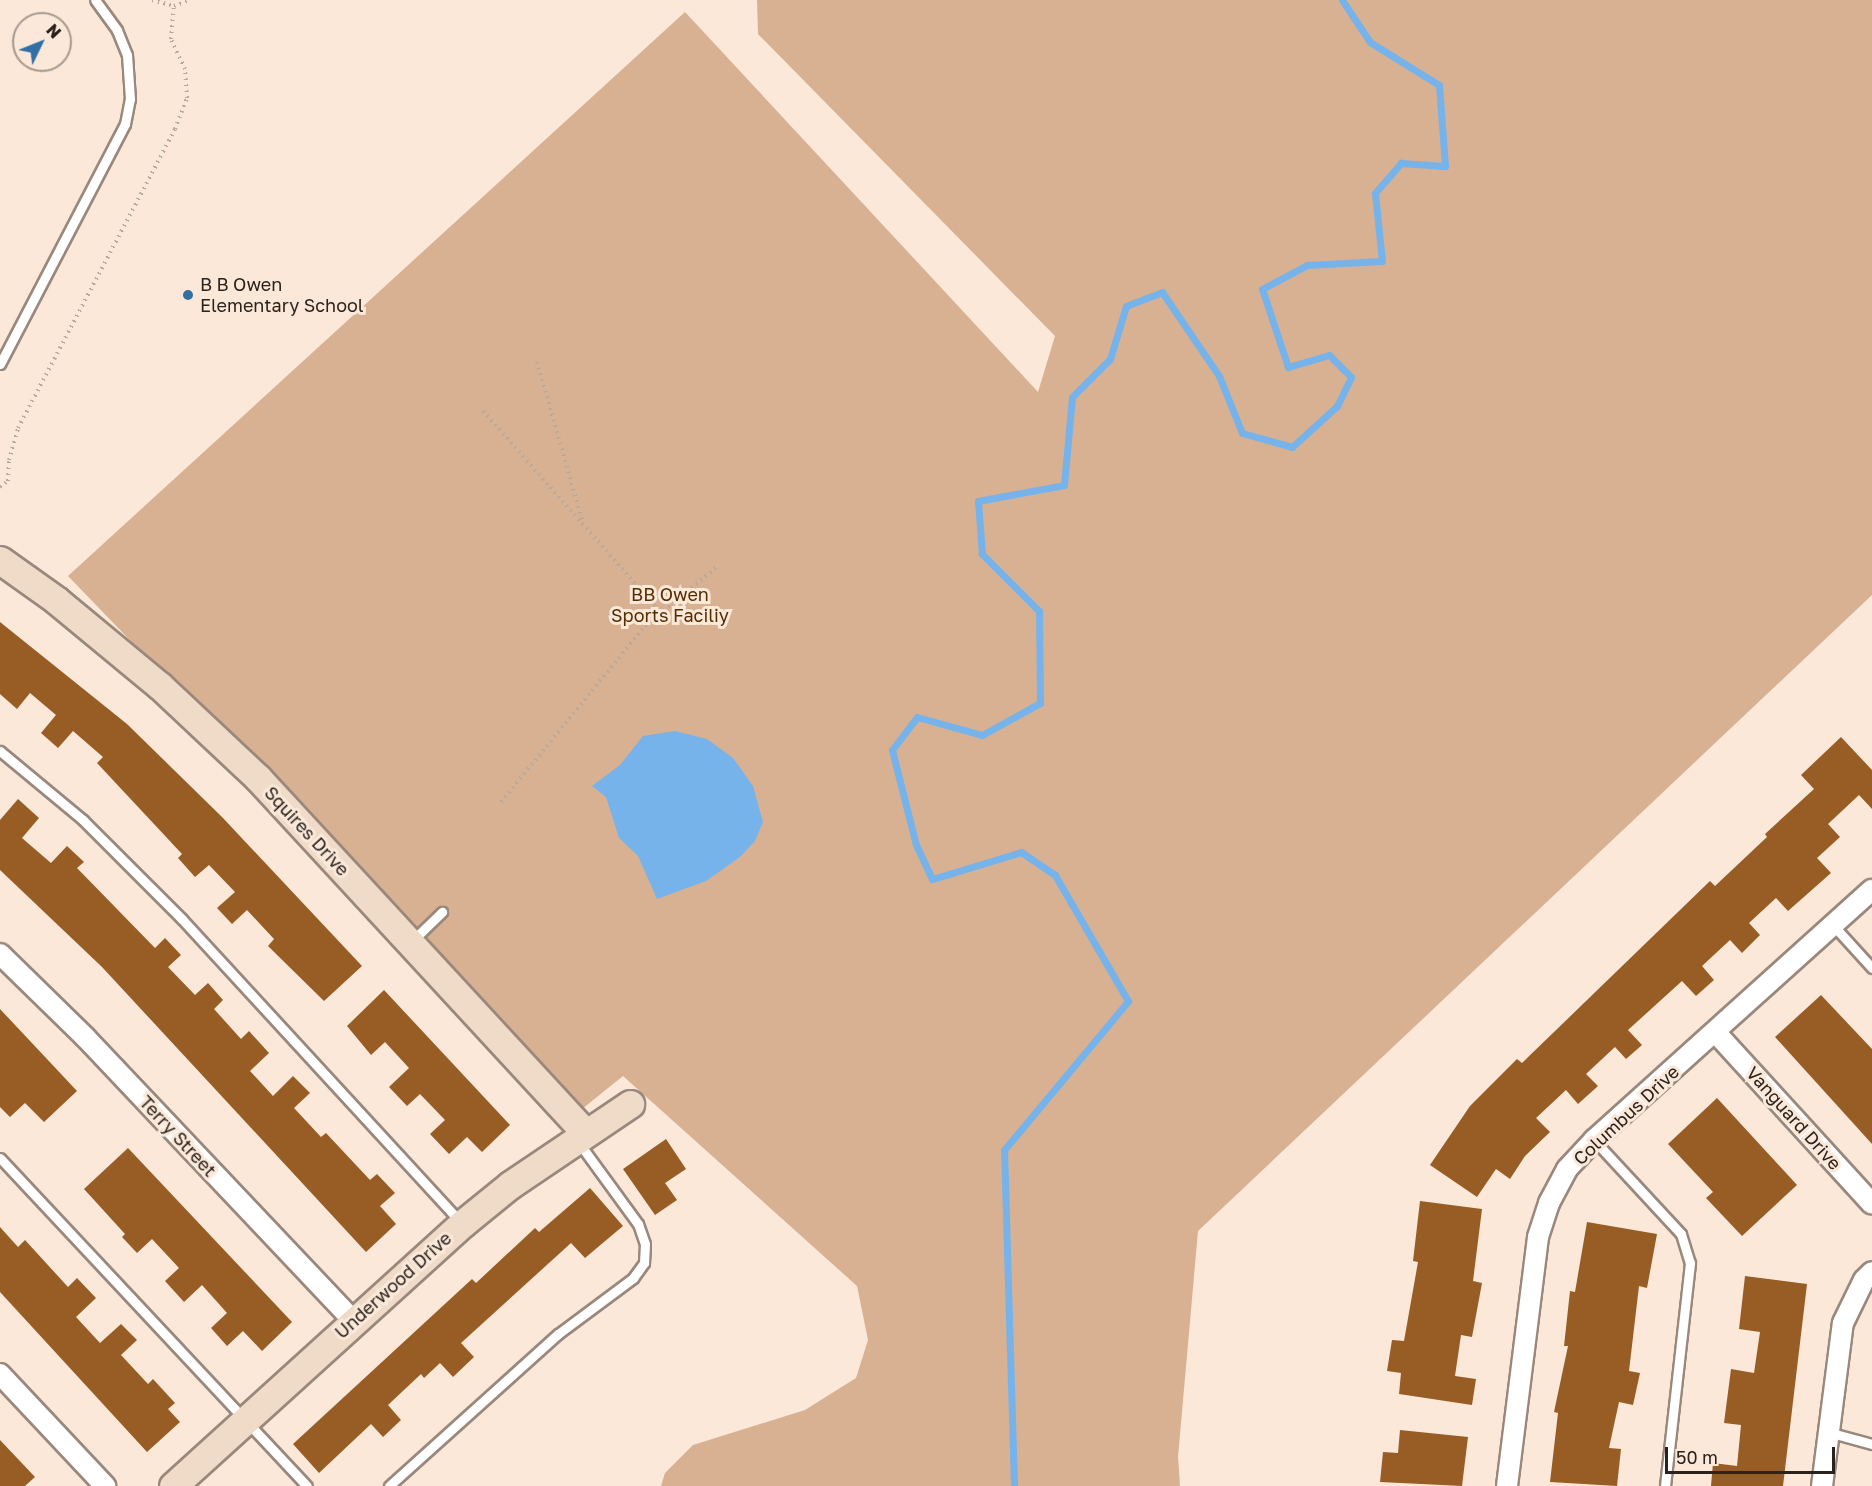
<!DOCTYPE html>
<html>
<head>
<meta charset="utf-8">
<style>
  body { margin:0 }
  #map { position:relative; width:1872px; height:1486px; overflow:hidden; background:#fbe8d9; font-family:"Golos Text",sans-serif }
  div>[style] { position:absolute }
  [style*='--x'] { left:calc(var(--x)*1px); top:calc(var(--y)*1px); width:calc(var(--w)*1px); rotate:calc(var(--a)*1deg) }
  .green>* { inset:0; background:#d8b192 }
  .water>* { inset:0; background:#76b3eb }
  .stream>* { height:7px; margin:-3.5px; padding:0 3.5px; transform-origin:3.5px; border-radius:3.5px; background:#76b3eb }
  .building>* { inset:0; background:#975d25 }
  .path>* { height:4px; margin-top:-2px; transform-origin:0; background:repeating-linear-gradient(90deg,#b7a89c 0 1.5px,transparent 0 6px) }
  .roads { filter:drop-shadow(2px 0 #99887b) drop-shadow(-2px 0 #99887b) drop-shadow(0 2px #99887b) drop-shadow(0 -2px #99887b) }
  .lane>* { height:9px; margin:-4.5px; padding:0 4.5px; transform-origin:4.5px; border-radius:4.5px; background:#fff }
  .street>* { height:20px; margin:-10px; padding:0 10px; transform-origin:10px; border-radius:10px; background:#fff }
  .secondary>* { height:27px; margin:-13.5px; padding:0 13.5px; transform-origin:13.5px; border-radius:13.5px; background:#efdbc8 }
  .dots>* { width:16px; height:16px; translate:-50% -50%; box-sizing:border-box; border:3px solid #fbe8d9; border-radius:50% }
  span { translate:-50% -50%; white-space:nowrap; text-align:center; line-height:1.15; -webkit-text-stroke:6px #fbe8d9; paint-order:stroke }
  .poi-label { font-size:18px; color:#29221d }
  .left { translate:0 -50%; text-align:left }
  .park-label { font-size:18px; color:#542c00 }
  .street-label { font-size:18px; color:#29221d }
  .north { position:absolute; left:12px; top:12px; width:60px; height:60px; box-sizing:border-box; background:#fbe8d9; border:2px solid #a7998e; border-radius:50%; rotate:47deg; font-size:16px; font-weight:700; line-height:24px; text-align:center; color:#29221d }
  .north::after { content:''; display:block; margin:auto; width:21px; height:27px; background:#3070a6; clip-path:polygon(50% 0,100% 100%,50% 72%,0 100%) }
  .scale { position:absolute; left:1665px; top:1447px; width:170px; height:27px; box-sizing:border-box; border:3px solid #29221d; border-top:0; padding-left:8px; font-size:18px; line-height:21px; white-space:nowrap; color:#29221d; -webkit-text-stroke:4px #fbe8d9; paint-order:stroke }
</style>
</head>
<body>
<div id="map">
  <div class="green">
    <div style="clip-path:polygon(757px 0,1872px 0,1872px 595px,1198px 1231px,1178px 1457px,1180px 1486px,661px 1486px,665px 1473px,693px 1445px,805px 1410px,856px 1378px,868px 1340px,857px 1286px,623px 1076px,582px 1109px,68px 576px,685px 12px,1038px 392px,1055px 336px,758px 34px)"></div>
  </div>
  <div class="water">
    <div style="clip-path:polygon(675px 731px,707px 739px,733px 758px,753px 786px,763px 822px,755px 841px,740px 857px,706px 881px,657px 899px,638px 856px,619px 838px,606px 797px,592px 786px,620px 765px,643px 736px)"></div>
  </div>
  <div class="stream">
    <div style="--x:1014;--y:1486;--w:336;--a:-91.7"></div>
    <div style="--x:1004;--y:1150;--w:194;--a:-50.2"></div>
    <div style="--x:1128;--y:1001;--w:146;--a:-120.1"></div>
    <div style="--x:1055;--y:875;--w:41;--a:-145.9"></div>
    <div style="--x:1021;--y:852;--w:93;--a:163.1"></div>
    <div style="--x:932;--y:879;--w:38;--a:-115"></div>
    <div style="--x:916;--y:845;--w:98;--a:-104.2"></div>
    <div style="--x:892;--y:750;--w:41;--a:-52.9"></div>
    <div style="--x:917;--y:717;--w:67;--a:15.5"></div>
    <div style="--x:982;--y:735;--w:66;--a:-28.9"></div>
    <div style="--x:1040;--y:703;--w:92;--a:-90.6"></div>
    <div style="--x:1039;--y:611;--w:81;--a:-135"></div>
    <div style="--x:982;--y:554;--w:53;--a:-94.3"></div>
    <div style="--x:978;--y:501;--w:87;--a:-10.5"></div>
    <div style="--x:1064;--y:485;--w:88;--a:-84.8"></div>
    <div style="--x:1072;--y:397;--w:54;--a:-45"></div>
    <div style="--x:1110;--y:359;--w:55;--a:-73.2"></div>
    <div style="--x:1126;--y:306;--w:39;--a:-21"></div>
    <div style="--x:1162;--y:292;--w:102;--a:55.8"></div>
    <div style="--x:1219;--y:376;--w:61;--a:68"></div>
    <div style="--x:1242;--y:433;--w:52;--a:15.6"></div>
    <div style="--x:1292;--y:447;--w:61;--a:-42.3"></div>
    <div style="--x:1337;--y:406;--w:32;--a:-64"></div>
    <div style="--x:1351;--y:377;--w:31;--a:-135"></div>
    <div style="--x:1329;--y:355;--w:43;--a:163.7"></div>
    <div style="--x:1288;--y:367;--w:82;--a:-108.4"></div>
    <div style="--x:1262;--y:289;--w:51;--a:-28.1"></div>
    <div style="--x:1307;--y:265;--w:75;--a:-3.1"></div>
    <div style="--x:1382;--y:261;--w:68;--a:-95.9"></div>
    <div style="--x:1375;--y:193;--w:40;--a:-49"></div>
    <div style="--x:1401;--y:163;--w:44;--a:3.9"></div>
    <div style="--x:1445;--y:166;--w:81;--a:-94.2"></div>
    <div style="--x:1439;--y:85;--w:81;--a:-148.1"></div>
    <div style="--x:1370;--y:42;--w:50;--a:-123.7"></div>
  </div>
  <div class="building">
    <div style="clip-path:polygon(0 622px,127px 724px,222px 817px,362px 966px,324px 1001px,268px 946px,274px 939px,247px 910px,232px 924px,217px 908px,235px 892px,209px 865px,195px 877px,178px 858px,182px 854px,97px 763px,103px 757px,73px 731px,58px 748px,41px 733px,56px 715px,30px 693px,17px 709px,0 694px)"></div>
    <div style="clip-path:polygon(1841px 737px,1872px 770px,1872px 809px,1859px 795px,1828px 824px,1840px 837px,1817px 858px,1831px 873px,1788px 911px,1776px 898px,1749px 923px,1760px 935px,1742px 953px,1730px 940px,1702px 966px,1714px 980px,1696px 996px,1682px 981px,1628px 1030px,1642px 1045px,1626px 1059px,1615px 1047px,1586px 1074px,1598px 1086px,1578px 1104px,1566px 1090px,1536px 1118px,1550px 1132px,1525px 1156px,1510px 1179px,1496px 1169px,1477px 1197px,1430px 1165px,1470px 1106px,1517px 1059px,1522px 1063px,1710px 881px,1715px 886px,1767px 837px,1765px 834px,1814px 789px,1801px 775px)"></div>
    <div style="clip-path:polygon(18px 799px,39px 818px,22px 838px,51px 863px,67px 846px,84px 862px,77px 868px,155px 948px,165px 938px,181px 955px,168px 967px,195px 995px,208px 983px,223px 1000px,214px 1009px,241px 1039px,249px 1031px,269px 1053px,250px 1071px,273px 1096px,293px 1076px,310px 1093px,294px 1108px,321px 1137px,326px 1133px,370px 1180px,377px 1174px,395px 1193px,380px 1206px,396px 1224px,366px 1252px,102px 967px,0 870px,0 820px)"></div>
    <div style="clip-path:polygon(384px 990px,510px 1125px,482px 1152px,467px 1137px,449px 1154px,430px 1134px,445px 1120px,420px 1094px,407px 1106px,389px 1087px,409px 1068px,385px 1042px,371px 1055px,347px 1026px)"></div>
    <div style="clip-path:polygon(1821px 995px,1872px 1049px,1872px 1144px,1775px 1037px)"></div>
    <div style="clip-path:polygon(0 1009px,77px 1091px,44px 1122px,25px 1103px,10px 1117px,0 1107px)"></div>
    <div style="clip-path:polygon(1717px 1098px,1797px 1185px,1742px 1236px,1706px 1198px,1713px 1192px,1668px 1144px)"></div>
    <div style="clip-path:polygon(666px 1139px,686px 1169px,665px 1183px,677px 1200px,655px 1215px,623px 1169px)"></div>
    <div style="clip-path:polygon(128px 1148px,292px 1322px,262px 1351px,243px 1331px,227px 1346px,211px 1328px,227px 1313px,202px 1285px,184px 1302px,165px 1281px,179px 1268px,152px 1239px,137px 1253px,122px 1237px,125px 1234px,84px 1189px)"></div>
    <div style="clip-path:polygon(590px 1188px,623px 1226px,585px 1258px,571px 1243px,461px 1343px,474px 1357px,453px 1377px,440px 1363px,424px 1378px,421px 1374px,388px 1405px,401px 1420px,383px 1437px,371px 1424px,319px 1473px,293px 1444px,472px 1279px,476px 1283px,535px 1228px,539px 1232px)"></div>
    <div style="clip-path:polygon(1420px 1201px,1482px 1209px,1473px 1281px,1482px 1283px,1472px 1337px,1461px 1335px,1455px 1376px,1476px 1379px,1472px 1405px,1399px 1394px,1401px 1373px,1387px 1371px,1392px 1340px,1404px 1341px,1418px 1262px,1413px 1261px)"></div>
    <div style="clip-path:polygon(1587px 1222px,1657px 1234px,1647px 1288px,1639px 1286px,1629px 1371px,1640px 1373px,1633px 1405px,1619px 1402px,1609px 1448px,1621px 1449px,1617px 1486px,1550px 1482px,1558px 1413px,1554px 1412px,1568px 1346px,1564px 1346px,1570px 1291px,1575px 1292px)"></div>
    <div style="clip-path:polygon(0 1227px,18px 1247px,25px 1240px,68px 1287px,77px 1278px,96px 1298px,76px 1317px,100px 1343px,121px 1324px,137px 1340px,121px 1355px,148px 1384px,153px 1379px,175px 1403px,168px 1409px,180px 1422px,147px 1452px,0 1292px)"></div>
    <div style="clip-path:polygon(1745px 1276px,1807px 1284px,1783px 1486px,1711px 1486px,1713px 1463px,1737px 1466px,1741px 1425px,1724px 1423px,1731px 1369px,1754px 1373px,1760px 1332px,1739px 1329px)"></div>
    <div style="clip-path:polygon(1400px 1430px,1468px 1437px,1462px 1486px,1380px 1482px,1383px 1452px,1398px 1453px)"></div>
    <div style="clip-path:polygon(0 1440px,35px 1477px,25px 1486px,0 1486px)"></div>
  </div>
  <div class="path">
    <div style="--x:152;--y:0;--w:23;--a:15"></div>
    <div style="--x:174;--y:6;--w:17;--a:-21"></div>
    <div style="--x:537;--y:362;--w:167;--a:74.1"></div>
    <div style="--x:483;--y:411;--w:269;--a:48.6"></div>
    <div style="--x:0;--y:487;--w:10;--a:-37"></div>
    <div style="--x:8;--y:481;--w:21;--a:-87"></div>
    <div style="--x:9;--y:460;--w:33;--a:-74"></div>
    <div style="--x:18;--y:428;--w:338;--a:-62.3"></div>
    <div style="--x:175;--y:129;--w:33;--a:-69"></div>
    <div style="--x:187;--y:98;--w:29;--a:-94"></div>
    <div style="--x:185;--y:69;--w:33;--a:-115"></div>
    <div style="--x:171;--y:39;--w:33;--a:-85"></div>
    <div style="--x:501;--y:802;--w:227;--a:-50.7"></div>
    <div style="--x:645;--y:626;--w:94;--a:-39.4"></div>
  </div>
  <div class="roads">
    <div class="lane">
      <div style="--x:0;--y:364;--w:271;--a:-62.5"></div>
      <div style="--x:125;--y:124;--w:25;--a:-79"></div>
      <div style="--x:130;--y:99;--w:44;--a:-93.9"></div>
      <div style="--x:127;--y:55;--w:27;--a:-112"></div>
      <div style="--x:117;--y:30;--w:37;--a:-126"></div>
      <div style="--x:0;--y:751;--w:108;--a:39.7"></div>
      <div style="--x:83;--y:820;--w:139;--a:45"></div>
      <div style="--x:181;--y:918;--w:414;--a:47.4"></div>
      <div style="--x:1833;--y:925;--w:58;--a:47.8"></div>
      <div style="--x:412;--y:941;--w:42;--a:-44"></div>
      <div style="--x:1594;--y:1140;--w:128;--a:47.2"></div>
      <div style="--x:1681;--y:1234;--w:30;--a:73"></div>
      <div style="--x:1690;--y:1263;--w:224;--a:96.4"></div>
      <div style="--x:0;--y:1158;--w:449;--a:46.9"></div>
      <div style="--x:1828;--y:1432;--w:46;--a:15.3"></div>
      <div style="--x:389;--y:1486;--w:227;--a:-42"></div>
      <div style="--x:558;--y:1334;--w:94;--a:-36.7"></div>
      <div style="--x:633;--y:1278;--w:19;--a:-54"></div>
      <div style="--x:644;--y:1263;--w:19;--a:-87"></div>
      <div style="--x:645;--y:1244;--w:21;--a:-109"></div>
      <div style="--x:638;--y:1224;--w:100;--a:-126.1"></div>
    </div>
    <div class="street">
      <div style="--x:0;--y:954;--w:119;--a:44.3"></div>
      <div style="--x:85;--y:1037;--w:390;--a:46.6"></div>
      <div style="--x:1716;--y:1033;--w:231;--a:47.6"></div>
      <div style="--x:0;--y:1374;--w:154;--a:46.8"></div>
      <div style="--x:1507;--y:1486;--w:251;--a:-82.9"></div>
      <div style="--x:1538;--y:1237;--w:36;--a:-72"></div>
      <div style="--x:1549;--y:1203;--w:38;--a:-62"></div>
      <div style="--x:1567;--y:1169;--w:40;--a:-47"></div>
      <div style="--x:1594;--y:1140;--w:374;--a:-42"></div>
      <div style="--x:1822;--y:1486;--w:164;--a:-82.7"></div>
      <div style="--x:1843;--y:1323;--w:48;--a:-64"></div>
      <div style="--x:1864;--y:1280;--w:11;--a:-45"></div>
    </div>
    <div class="secondary">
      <div style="--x:0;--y:560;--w:69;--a:35.5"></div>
      <div style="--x:56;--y:600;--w:135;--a:39.6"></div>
      <div style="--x:160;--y:686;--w:134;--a:43.2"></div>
      <div style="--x:258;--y:778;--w:483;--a:47.3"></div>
      <div style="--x:173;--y:1486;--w:390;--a:-42.2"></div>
      <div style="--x:462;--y:1224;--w:62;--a:-39.1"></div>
      <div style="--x:510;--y:1185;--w:145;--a:-34"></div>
    </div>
  </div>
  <div class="dots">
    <div style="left:188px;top:295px;background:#3070a6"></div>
  </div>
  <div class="poi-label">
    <span class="left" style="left:200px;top:295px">B B Owen<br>Elementary School</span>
  </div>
  <div class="park-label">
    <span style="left:670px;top:605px">BB Owen<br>Sports Faciliy</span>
  </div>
  <div class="street-label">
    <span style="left:307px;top:831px;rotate:47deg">Squires Drive</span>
    <span style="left:1626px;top:1115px;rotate:-43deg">Columbus Drive</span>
    <span style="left:1794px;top:1118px;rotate:48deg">Vanguard Drive</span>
    <span style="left:178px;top:1136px;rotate:47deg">Terry Street</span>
    <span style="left:393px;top:1285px;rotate:-42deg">Underwood Drive</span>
  </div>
  <div class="north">N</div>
  <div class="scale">50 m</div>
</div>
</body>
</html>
